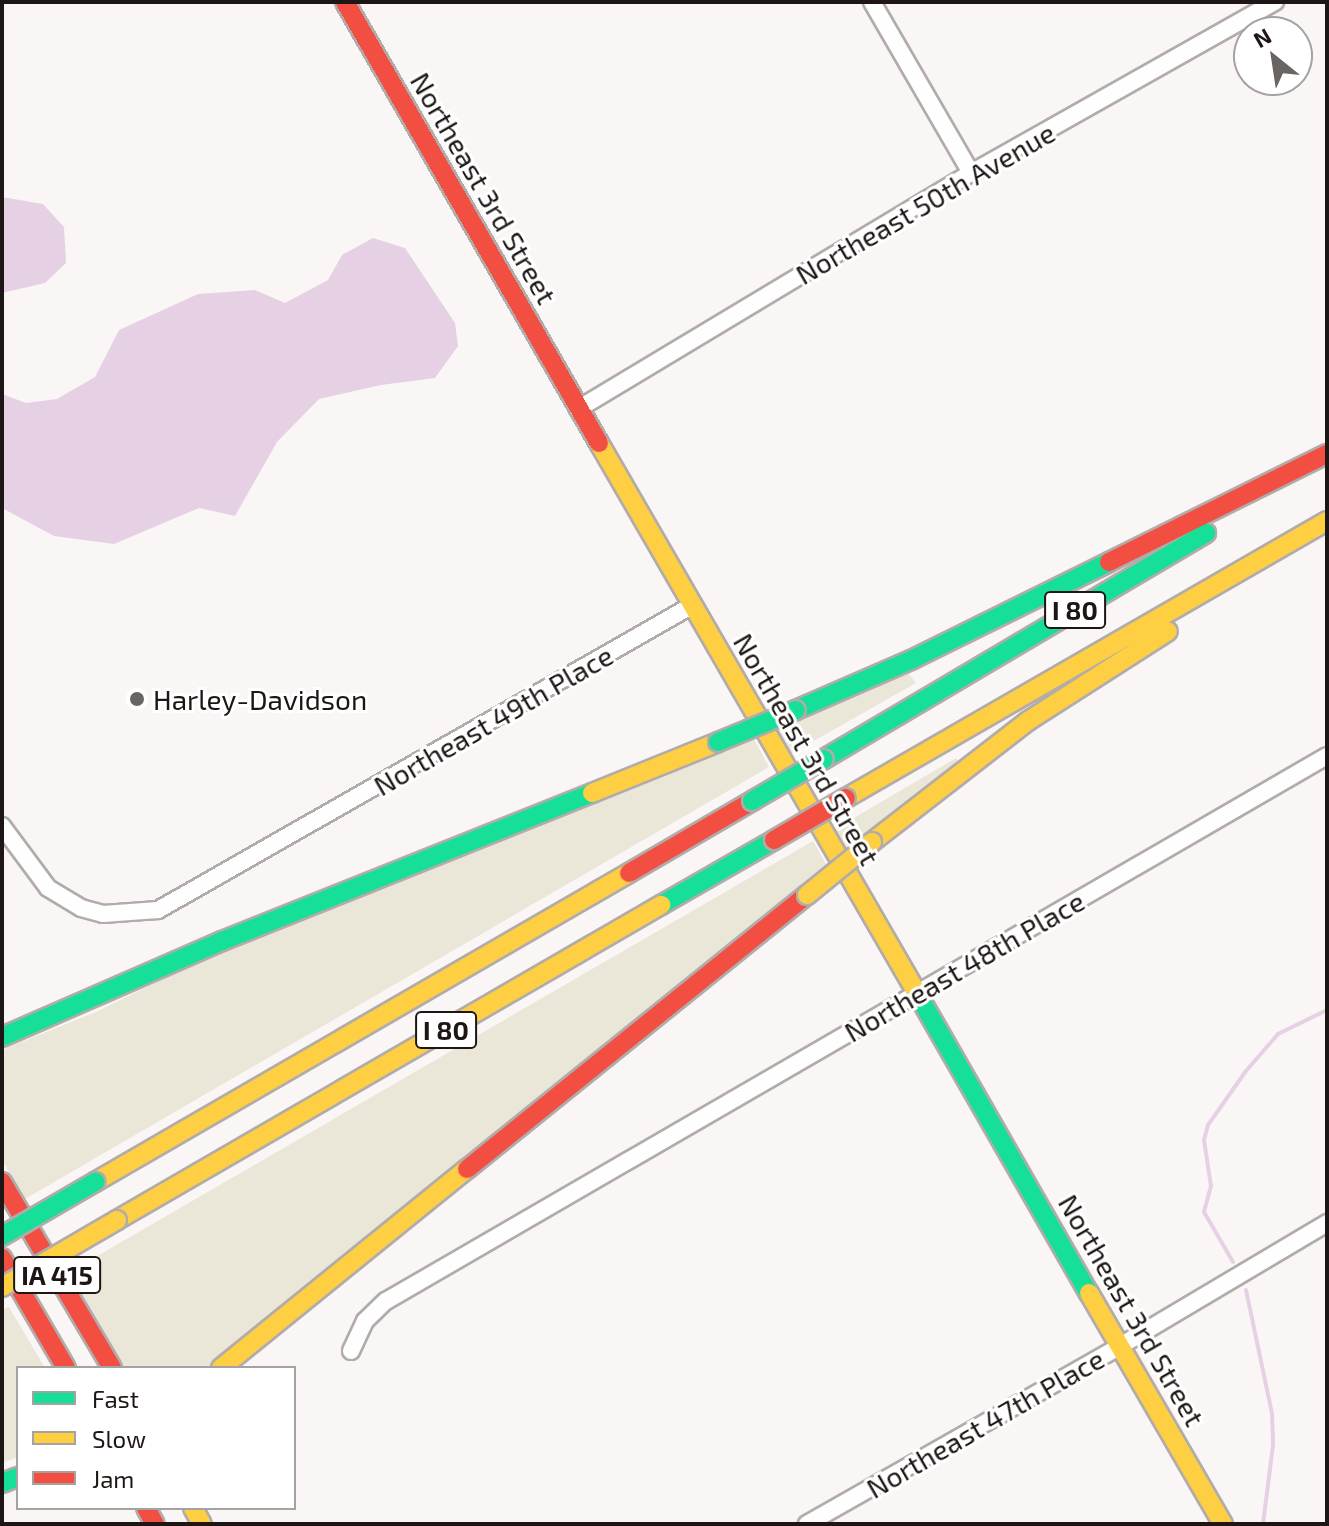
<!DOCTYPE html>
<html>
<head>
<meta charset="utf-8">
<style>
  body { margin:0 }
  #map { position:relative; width:1329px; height:1526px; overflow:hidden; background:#faf6f5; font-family:"Exo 2",sans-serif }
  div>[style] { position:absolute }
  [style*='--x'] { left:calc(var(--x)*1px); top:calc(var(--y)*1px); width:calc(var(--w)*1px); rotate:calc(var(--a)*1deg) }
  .green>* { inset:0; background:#eae6d8 }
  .water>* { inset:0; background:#e6d1e4 }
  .stream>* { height:4px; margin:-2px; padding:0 2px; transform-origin:2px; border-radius:2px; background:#e6d1e4 }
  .roads { filter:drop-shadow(2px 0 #b1acaa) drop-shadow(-2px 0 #b1acaa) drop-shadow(0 2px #b1acaa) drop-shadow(0 -2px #b1acaa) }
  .street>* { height:16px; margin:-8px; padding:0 8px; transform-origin:8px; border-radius:8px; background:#fefefe }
  .fast>* { height:18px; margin:-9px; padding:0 9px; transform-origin:9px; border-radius:9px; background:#16e098 }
  .slow>* { height:18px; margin:-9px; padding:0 9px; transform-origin:9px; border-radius:9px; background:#ffcf43 }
  .jam>* { height:18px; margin:-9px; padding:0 9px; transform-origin:9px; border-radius:9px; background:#f24e42 }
  .bridges { filter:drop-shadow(2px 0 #b1acaa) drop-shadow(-2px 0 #b1acaa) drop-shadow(0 2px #b1acaa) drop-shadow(0 -2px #b1acaa) }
  .fast-bridge>* { height:18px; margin:-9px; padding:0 9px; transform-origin:9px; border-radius:9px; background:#16e098 }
  .slow-bridge>* { height:18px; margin:-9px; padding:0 9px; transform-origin:9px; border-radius:9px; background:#ffcf43 }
  .jam-bridge>* { height:18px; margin:-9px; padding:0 9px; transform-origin:9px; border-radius:9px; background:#f24e42 }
  .dots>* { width:22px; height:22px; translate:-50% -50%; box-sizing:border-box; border:4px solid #fff; border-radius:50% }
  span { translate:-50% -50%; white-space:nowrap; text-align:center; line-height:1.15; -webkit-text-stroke:6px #fff; paint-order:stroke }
  .shield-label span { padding:2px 6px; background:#fff; border:2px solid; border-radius:6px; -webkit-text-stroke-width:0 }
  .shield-label { font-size:26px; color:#1d1614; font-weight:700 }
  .street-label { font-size:28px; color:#1d1614 }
  .poi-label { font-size:28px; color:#1d1614 }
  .left { translate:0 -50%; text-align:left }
  .frame { position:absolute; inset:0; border:4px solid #1d1614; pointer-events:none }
  .legend { position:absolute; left:16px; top:1366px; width:280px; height:144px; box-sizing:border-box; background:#fff; border:2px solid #a5a2a1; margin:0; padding:10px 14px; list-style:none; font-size:24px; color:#1d1614 }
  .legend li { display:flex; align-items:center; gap:16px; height:40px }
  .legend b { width:40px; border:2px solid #a5a2a1 }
  .north { position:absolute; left:1233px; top:16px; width:80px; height:80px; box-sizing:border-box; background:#fff; border:2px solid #a5a2a1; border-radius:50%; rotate:330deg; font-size:22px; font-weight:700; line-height:32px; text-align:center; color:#1d1614 }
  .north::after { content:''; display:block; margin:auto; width:28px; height:36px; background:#6a6463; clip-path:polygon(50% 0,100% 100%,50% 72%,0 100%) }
</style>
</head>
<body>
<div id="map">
  <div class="green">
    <div style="clip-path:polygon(907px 672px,916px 683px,789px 755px,774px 729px)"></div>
    <div style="clip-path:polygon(753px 737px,769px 767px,25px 1199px,2px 1160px,2px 1050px,98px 1011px,242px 940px)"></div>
    <div style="clip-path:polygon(956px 758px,959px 762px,843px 853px,830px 832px)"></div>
    <div style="clip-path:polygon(813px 841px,827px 866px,209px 1368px,124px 1368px,68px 1273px)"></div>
    <div style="clip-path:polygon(9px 1307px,45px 1368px,18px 1368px,18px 1457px,2px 1463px,2px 1310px)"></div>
  </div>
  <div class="water">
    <div style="clip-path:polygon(2px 197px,43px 204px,64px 227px,66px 263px,45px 283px,2px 293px)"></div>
    <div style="clip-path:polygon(373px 238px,405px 248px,455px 323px,458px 346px,435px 378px,381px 385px,319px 399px,277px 442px,235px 516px,199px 508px,114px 544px,54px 536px,2px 508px,2px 394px,26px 403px,57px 399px,95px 377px,119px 330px,198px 294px,255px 290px,285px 303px,328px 280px,342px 255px)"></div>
  </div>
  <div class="stream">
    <div style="--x:1233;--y:1262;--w:58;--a:-120.1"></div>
    <div style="--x:1204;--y:1212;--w:27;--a:-75"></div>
    <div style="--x:1211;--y:1186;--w:47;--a:-98.7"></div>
    <div style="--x:1204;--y:1140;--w:16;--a:-75"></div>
    <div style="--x:1208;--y:1125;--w:66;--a:-54.9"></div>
    <div style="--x:1246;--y:1071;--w:49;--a:-49.1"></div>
    <div style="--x:1278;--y:1034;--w:55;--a:-26.1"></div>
    <div style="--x:1246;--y:1290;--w:126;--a:78.1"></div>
    <div style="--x:1272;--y:1413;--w:32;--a:88"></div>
    <div style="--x:1273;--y:1445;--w:80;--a:97.2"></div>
  </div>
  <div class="roads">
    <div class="street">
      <div style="--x:872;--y:2;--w:198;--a:59.9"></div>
      <div style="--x:578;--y:409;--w:458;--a:-31"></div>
      <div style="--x:971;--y:173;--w:349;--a:-29.4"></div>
      <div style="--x:2;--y:826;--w:77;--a:53.4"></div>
      <div style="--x:48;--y:888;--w:39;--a:31"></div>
      <div style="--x:81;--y:908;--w:23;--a:15"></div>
      <div style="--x:103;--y:914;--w:55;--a:-4.2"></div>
      <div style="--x:158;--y:910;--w:614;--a:-29.7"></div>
      <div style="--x:351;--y:1351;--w:33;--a:-65"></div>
      <div style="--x:365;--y:1321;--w:29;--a:-44"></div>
      <div style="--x:386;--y:1301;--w:1087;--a:-30.08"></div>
      <div style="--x:807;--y:1524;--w:360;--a:-29.6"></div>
      <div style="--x:1120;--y:1346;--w:241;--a:-30.7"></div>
    </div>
    <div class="fast">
      <div style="--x:796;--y:710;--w:125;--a:-23.5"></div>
      <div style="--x:911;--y:660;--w:221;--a:-26.3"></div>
      <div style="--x:824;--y:759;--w:444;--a:-30.6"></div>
      <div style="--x:661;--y:905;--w:130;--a:-29.9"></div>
      <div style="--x:914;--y:988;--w:352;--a:60.2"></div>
      <div style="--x:2;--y:1037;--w:240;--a:-23.6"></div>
      <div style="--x:222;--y:941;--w:399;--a:-21.8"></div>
      <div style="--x:2;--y:1483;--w:17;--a:-21"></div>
    </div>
    <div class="slow">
      <div style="--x:599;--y:443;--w:629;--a:59.97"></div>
      <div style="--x:592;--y:793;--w:136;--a:-22"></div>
      <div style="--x:846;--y:798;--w:555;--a:-29.94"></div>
      <div style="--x:872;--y:842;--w:197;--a:-37.8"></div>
      <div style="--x:1028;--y:721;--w:166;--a:-32.7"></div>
      <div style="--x:95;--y:1182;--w:617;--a:-30.06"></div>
      <div style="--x:117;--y:1220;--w:629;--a:-30.07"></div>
      <div style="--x:1089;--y:1293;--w:267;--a:59.9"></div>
      <div style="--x:221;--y:1368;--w:316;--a:-39"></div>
      <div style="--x:193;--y:1508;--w:18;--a:61"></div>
    </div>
    <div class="jam">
      <div style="--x:345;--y:2;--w:509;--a:60.06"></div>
      <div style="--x:1109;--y:562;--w:243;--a:-26.4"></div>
      <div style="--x:629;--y:873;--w:143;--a:-30.3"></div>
      <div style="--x:467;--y:1169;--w:437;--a:-38.9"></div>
      <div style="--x:2;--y:1182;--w:216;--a:59.4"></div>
      <div style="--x:2;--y:1258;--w:127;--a:59.8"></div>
      <div style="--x:146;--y:1508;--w:18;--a:61"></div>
    </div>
  </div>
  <div class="bridges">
    <div class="fast-bridge">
      <div style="--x:718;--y:742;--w:84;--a:-22.3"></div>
      <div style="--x:752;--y:801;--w:83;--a:-30.3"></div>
      <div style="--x:2;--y:1236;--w:108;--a:-30.1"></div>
    </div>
    <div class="slow-bridge">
      <div style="--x:807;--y:895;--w:84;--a:-39.2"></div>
      <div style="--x:2;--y:1287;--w:133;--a:-30.2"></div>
    </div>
    <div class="jam-bridge">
      <div style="--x:774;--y:840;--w:83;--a:-30.3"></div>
    </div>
  </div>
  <div class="dots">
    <div style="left:137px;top:699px;background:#6a6463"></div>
  </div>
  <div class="shield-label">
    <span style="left:1075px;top:610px">I 80</span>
    <span style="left:446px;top:1030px">I 80</span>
    <span style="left:57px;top:1275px">IA 415</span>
  </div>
  <div class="street-label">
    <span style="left:484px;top:188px;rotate:60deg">Northeast 3rd Street</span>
    <span style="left:925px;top:203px;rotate:-30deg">Northeast 50th Avenue</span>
    <span style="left:493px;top:720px;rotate:-30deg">Northeast 49th Place</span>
    <span style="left:807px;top:749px;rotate:60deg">Northeast 3rd Street</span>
    <span style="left:964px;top:966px;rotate:-30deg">Northeast 48th Place</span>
    <span style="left:1132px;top:1310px;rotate:60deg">Northeast 3rd Street</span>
    <span style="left:985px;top:1423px;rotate:-30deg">Northeast 47th Place</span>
  </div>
  <div class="poi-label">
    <span class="left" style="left:153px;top:699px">Harley-Davidson</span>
  </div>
  <div class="frame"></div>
  <ul class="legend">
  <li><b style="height:10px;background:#16e098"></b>Fast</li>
  <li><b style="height:10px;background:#ffcf43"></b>Slow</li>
  <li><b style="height:10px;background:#f24e42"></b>Jam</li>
  </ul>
  <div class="north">N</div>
</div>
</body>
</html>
